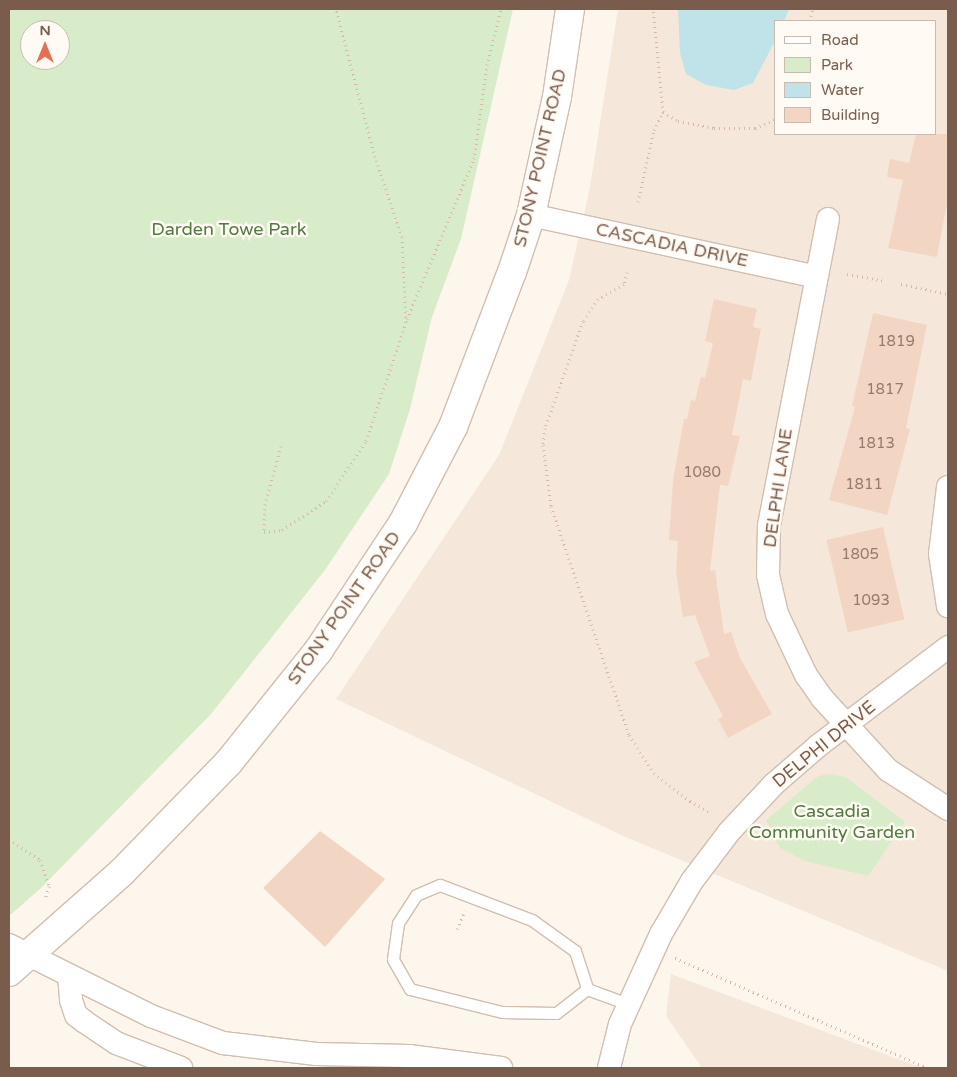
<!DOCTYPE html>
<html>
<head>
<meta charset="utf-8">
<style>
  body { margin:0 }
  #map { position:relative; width:957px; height:1077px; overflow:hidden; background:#fdf6ec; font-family:"Varela Round",sans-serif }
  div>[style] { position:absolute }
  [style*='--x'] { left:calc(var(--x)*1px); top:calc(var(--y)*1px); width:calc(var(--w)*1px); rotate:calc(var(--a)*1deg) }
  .residential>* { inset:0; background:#f5e8da }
  .green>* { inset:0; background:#d8ecc9 }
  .water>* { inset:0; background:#bfe3e8 }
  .building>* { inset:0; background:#f3d5c3; transform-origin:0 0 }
  .path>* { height:3px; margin-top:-1.5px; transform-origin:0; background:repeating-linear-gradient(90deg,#d9b8a5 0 1px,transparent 0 5px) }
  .roads { filter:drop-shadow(1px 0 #d1beb0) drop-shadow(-1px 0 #d1beb0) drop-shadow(0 1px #d1beb0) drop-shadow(0 -1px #d1beb0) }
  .lane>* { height:11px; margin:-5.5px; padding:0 5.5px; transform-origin:5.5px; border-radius:5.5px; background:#fff }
  .street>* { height:22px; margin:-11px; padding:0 11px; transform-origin:11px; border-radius:11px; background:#fff }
  .secondary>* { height:28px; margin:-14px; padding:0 14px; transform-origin:14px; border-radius:14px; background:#fff }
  span { translate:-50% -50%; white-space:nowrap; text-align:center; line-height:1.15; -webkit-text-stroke:5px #fffaf3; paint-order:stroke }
  .number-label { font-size:15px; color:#987a6a }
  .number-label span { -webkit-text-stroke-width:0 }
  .street-label { font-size:18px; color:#7a5c4d }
  .park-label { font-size:18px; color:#537a41 }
  .frame { position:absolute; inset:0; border:10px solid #7a5c4d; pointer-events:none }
  .legend { position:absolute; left:774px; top:20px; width:162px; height:115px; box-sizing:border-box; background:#fffaf3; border:1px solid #cabbb1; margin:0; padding:6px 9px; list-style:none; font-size:15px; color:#7a5c4d }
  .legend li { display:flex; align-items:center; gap:10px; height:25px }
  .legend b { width:25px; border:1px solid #cabbb1 }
  .north { position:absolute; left:20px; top:20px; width:50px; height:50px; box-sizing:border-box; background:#fffaf3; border:1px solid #cabbb1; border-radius:50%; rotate:0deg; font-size:14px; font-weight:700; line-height:20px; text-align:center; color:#7a5c4d }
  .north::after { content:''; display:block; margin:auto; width:18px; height:22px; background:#e76f51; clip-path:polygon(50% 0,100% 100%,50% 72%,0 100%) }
</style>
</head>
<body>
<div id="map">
  <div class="residential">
    <div style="clip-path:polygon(evenodd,618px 9px,948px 9px,948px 971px,623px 836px,336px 699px,499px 455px,569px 280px,590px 187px,618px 9px,776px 21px,936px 21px,936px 134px,776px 134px,776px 21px)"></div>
    <div style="clip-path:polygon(671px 974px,922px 1068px,702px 1068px,666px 1016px)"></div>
  </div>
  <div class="green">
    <div style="clip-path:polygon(evenodd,9px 9px,513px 9px,461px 239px,432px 317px,410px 409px,389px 474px,325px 570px,211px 714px,40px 889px,9px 916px,9px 9px,30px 30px,60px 30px,60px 60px,30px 60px,30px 30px)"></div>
    <div style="clip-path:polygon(825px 774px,846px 777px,905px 822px,868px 876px,805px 861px,780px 848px,766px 820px,817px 777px)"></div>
  </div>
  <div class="water">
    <div style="clip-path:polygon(678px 9px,789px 9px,784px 21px,776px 21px,776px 39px,753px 83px,734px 90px,706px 85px,686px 74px,680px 53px)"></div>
  </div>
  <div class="building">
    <div style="clip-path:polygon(916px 134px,948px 134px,948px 209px,946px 208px,937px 257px,888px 248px,903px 180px,887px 177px,890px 159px,909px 163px)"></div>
    <div style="clip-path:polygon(714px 299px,757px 309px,753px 327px,761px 329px,751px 381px,743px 379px,732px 435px,740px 436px,728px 486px,720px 485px,710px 571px,715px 570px,724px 634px,731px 632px,740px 658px,772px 714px,728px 738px,718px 719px,723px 716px,694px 662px,710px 656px,695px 615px,683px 617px,676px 572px,678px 541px,669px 540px,673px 480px,684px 419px,687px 419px,691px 400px,695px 401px,701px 377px,705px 378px,713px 343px,705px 341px)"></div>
    <div style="clip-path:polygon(873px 313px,927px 325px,906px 428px,910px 429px,887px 515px,829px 500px,855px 407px,852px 406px)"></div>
    <div style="left:883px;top:527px;width:95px;height:58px;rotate:77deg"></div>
    <div style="clip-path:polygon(320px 831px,385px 879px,325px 947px,263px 888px)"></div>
  </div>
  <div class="path">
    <div style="--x:809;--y:21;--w:13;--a:-72"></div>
    <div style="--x:663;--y:112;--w:17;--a:31"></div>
    <div style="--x:678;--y:121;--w:37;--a:11"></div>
    <div style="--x:714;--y:128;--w:41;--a:0"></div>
    <div style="--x:755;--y:128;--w:23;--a:-23"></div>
    <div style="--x:638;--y:202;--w:74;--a:-77.5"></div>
    <div style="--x:654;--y:130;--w:20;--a:-63"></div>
    <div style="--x:663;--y:112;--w:103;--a:-95.5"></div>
    <div style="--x:627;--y:272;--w:12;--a:104"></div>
    <div style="--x:624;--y:284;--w:30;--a:150"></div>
    <div style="--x:598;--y:299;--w:27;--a:124"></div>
    <div style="--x:583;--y:321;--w:114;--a:109.6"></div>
    <div style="--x:545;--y:428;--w:17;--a:97"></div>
    <div style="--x:543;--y:445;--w:62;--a:82.5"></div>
    <div style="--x:551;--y:506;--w:242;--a:71.2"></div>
    <div style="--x:629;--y:735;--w:45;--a:56.7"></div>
    <div style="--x:654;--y:773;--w:46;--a:37.9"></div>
    <div style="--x:690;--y:801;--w:22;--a:30"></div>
    <div style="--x:847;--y:274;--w:36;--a:10"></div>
    <div style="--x:901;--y:284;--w:48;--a:12"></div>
    <div style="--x:407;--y:319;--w:173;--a:-67.3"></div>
    <div style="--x:474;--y:159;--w:95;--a:-82.1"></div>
    <div style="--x:487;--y:65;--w:58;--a:-76"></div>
    <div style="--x:281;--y:446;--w:60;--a:105.4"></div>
    <div style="--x:265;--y:504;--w:28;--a:92"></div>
    <div style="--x:264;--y:532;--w:18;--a:-6"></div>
    <div style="--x:282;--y:530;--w:53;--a:-33.4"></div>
    <div style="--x:326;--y:501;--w:72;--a:-56.3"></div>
    <div style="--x:366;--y:441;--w:126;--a:-71.4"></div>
    <div style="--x:406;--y:322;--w:85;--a:-92.7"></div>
    <div style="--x:402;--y:237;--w:84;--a:-108.6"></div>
    <div style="--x:375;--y:157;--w:153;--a:-104.8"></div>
    <div style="--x:9;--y:839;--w:37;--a:34"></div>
    <div style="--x:40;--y:860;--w:28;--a:71"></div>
    <div style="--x:49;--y:886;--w:14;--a:107"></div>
    <div style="--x:457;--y:929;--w:20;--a:-66"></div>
    <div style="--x:675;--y:958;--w:276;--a:23.5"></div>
  </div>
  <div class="roads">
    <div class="lane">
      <div style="--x:440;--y:885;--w:98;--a:20.8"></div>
      <div style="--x:532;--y:920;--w:53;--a:35.8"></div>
      <div style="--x:575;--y:951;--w:40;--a:72"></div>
      <div style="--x:587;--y:989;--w:39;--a:142"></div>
      <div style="--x:556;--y:1013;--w:54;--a:-178.9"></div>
      <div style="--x:502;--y:1012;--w:95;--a:-166"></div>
      <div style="--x:410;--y:989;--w:34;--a:-120"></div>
      <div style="--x:393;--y:959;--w:36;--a:-82"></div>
      <div style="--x:398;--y:923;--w:33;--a:-57"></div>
      <div style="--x:416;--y:895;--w:26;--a:-23"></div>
      <div style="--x:587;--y:989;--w:44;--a:20.1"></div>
    </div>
    <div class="street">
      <div style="--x:531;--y:215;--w:289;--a:12.2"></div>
      <div style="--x:828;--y:219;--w:313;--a:100.9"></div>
      <div style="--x:769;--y:526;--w:49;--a:91.2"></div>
      <div style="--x:768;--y:575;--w:40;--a:77"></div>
      <div style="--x:777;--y:614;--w:68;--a:64.6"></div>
      <div style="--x:806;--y:675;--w:28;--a:55"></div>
      <div style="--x:822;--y:698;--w:98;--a:47.5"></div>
      <div style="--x:888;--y:770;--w:72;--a:33"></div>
      <div style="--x:948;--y:487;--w:67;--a:96.8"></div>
      <div style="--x:940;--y:554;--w:53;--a:81.3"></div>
      <div style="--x:9;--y:945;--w:159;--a:26.6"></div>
      <div style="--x:151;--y:1016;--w:77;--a:20.6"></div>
      <div style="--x:223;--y:1043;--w:94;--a:6.7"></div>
      <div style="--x:316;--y:1054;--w:93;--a:1.2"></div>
      <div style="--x:409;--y:1056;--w:93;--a:7.4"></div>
      <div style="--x:69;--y:976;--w:24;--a:85"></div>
      <div style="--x:71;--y:1000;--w:16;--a:72"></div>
      <div style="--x:76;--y:1015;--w:11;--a:38"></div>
      <div style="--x:85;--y:1022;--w:37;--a:34"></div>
      <div style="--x:116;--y:1043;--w:70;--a:21"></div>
      <div style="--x:609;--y:1068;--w:45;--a:-76"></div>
      <div style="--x:620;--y:1024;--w:99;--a:-65.5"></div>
      <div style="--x:661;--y:934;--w:61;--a:-59.7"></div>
      <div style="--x:692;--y:881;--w:61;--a:-52.9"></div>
      <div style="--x:729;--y:832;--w:66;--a:-46.8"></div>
      <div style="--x:774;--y:784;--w:60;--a:-40.9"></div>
      <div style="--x:819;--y:745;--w:162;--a:-37.2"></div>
    </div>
    <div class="secondary">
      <div style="--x:9;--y:972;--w:151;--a:-41.5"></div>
      <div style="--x:122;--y:872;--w:152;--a:-45.8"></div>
      <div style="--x:228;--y:763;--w:144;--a:-51.2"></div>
      <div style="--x:318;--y:651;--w:154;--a:-56.4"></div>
      <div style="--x:403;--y:523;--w:108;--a:-62.5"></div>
      <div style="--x:453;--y:427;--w:166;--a:-69.2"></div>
      <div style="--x:512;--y:272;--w:60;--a:-71.6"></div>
      <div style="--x:531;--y:215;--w:121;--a:-77.6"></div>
      <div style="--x:557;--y:97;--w:89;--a:-81.6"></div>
    </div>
  </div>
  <div class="number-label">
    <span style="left:896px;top:342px">1819</span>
    <span style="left:885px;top:390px">1817</span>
    <span style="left:876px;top:444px">1813</span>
    <span style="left:702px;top:473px">1080</span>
    <span style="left:864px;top:485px">1811</span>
    <span style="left:860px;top:555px">1805</span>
    <span style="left:871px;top:601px">1093</span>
  </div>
  <div class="street-label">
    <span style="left:540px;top:158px;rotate:-77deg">STONY POINT ROAD</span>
    <span style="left:672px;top:245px;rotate:12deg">CASCADIA DRIVE</span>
    <span style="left:778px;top:488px;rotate:-82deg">DELPHI LANE</span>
    <span style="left:344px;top:608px;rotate:-55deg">STONY POINT ROAD</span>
    <span style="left:824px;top:744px;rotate:-39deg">DELPHI DRIVE</span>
  </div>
  <div class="park-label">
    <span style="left:229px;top:229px">Darden Towe Park</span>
    <span style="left:832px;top:822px">Cascadia<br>Community Garden</span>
  </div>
  <div class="frame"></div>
  <ul class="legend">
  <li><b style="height:6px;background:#fff"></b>Road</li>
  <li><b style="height:14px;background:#d8ecc9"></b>Park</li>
  <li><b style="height:14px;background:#bfe3e8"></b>Water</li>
  <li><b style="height:14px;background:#f3d5c3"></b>Building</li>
  </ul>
  <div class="north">N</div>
</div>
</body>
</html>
